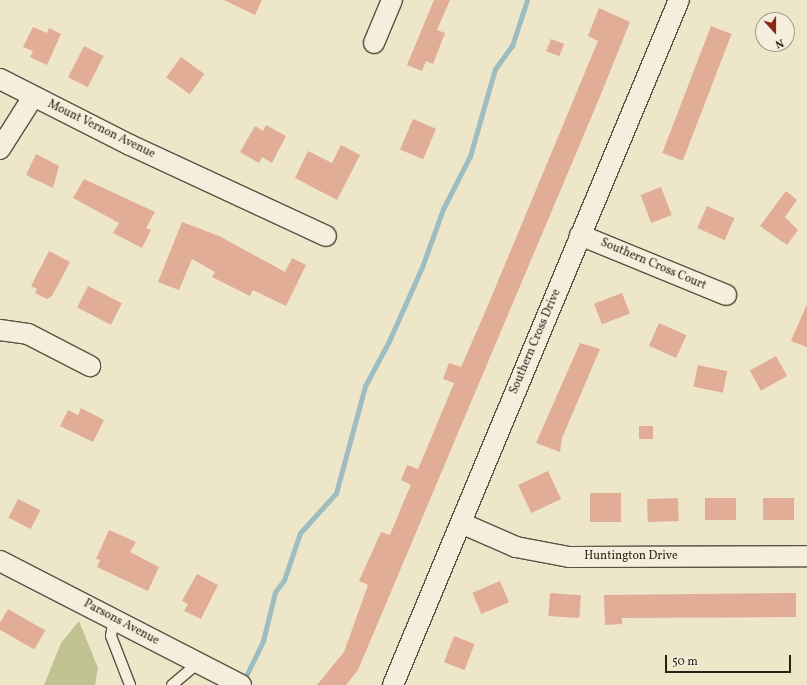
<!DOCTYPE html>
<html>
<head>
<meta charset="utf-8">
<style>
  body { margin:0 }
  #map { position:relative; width:807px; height:685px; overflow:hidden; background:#eee6c9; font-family:Vollkorn,serif }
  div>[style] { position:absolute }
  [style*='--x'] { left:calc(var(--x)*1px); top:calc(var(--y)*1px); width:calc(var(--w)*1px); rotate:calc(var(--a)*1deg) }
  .green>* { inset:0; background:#c1c291 }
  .stream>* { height:5px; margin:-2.5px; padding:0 2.5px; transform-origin:2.5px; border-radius:2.5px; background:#9ebdc0 }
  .building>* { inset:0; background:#e2ad96; transform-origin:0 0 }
  .roads { filter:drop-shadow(1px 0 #5b5142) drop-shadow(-1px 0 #5b5142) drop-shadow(0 1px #5b5142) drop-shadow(0 -1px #5b5142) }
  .lane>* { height:10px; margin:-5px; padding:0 5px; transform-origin:5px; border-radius:5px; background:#f4efdc }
  .street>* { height:20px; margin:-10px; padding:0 10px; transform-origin:10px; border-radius:10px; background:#f4efdc }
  span { translate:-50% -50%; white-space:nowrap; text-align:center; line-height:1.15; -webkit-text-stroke:3px #f4efdc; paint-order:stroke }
  .street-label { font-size:12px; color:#2a1f15 }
  .north { position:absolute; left:755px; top:12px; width:40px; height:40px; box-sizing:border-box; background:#f4efdc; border:1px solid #a39c8c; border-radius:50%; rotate:159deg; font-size:11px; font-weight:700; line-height:16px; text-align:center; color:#2a1f15 }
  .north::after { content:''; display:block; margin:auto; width:14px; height:18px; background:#8f2418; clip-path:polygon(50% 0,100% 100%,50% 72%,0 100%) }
  .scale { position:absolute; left:665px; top:655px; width:126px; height:18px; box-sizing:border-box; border:2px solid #2a1f15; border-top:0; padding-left:5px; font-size:12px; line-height:14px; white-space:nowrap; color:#2a1f15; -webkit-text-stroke:3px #f4efdc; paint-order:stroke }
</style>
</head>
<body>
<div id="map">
  <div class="green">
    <div style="clip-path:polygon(79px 621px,98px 668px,95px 685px,44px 685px,61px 643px)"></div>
  </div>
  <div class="stream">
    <div style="--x:243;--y:682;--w:46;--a:-64"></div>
    <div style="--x:263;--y:641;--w:50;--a:-76.2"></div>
    <div style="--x:275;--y:592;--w:15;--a:-53"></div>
    <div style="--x:284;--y:580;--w:50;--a:-71.2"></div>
    <div style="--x:300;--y:533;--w:54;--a:-48"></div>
    <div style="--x:336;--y:493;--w:111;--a:-74.8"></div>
    <div style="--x:365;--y:386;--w:51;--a:-61.9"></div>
    <div style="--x:389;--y:341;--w:81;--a:-66"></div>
    <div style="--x:422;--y:267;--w:62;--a:-70.1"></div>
    <div style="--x:443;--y:209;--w:59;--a:-63"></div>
    <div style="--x:470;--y:156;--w:91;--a:-74"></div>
    <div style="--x:495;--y:69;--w:29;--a:-54"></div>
    <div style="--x:512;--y:46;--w:48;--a:-71.9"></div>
  </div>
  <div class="building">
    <div style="clip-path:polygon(224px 0,262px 0,255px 15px)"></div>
    <div style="clip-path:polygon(434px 0,450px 0,437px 30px,445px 33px,433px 64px,426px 61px,422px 71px,407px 65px)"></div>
    <div style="clip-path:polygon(599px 8px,630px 22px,599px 99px,358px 670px,346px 685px,317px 685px,344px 652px,368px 585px,359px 581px,381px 532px,390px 535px,406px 496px,411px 485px,401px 480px,407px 465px,418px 469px,432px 436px,454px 383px,443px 379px,449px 363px,461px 367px,486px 310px,598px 41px,588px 36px)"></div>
    <div style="left:711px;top:26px;width:22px;height:136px;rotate:21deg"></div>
    <div style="clip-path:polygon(33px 27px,47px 33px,49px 28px,61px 34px,47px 65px,30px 57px,33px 51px,23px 47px)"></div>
    <div style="left:551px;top:39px;width:14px;height:13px;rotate:21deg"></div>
    <div style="left:84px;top:46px;width:22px;height:35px;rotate:27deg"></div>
    <div style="left:181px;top:57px;width:29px;height:25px;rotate:36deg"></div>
    <div style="left:413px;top:119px;width:25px;height:33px;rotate:23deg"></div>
    <div style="clip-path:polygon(266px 125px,286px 136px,272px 163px,262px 157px,259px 163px,240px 152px,255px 126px,263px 131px)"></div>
    <div style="clip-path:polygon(341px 145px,360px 155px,337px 200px,295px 178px,308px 151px,332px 163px)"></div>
    <div style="clip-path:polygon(36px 154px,59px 166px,53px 188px,26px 175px)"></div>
    <div style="clip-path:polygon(84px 179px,155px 212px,146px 228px,151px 230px,142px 248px,113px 233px,119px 223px,73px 198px)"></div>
    <div style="left:661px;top:187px;width:30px;height:22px;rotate:69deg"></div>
    <div style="clip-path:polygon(786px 191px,797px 200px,785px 217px,798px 230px,787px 245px,760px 226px)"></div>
    <div style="left:707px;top:206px;width:30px;height:24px;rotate:24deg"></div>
    <div style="clip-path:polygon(182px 222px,219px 236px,285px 272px,292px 258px,306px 265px,286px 306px,253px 290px,250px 296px,212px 277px,215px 272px,192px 259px,179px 290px,158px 282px)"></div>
    <div style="clip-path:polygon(49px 251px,70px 262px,52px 296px,47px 299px,35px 293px,37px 289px,31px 286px)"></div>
    <div style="left:88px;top:286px;width:38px;height:24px;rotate:27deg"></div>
    <div style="left:622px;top:293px;width:22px;height:30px;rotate:69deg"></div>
    <div style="clip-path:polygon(807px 304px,807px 347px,791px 341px)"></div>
    <div style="left:659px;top:323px;width:30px;height:25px;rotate:24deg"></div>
    <div style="clip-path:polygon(580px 343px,600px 349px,562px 438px,560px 452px,536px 443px)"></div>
    <div style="left:776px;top:356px;width:23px;height:30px;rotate:61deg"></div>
    <div style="left:698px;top:365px;width:30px;height:22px;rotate:12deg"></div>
    <div style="clip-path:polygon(81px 408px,104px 420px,93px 442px,60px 426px,68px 410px,78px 415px)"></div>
    <div style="left:639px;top:426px;width:14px;height:13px"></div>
    <div style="left:548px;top:471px;width:31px;height:33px;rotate:65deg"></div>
    <div style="left:590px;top:493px;width:31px;height:29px"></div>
    <div style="left:678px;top:498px;width:23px;height:31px;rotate:88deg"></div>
    <div style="left:705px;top:498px;width:31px;height:22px"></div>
    <div style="left:763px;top:498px;width:31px;height:22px"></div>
    <div style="left:18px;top:499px;width:25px;height:21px;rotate:27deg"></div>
    <div style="clip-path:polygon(109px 530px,136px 542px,130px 552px,159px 567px,148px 591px,97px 567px,100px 560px,96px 559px)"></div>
    <div style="clip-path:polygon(197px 574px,218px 585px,201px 619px,184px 611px,188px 604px,182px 601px)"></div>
    <div style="left:500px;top:581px;width:23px;height:30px;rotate:67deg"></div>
    <div style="left:550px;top:593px;width:31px;height:23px;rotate:4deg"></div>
    <div style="clip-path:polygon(796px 593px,796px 617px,622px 618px,622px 624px,605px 625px,604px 595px)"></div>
    <div style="left:8px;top:609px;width:43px;height:22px;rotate:30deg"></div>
    <div style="left:454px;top:636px;width:22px;height:28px;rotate:21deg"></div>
  </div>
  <div class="roads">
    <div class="lane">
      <div style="--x:114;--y:620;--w:16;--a:101"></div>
      <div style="--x:111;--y:636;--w:53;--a:68.8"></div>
      <div style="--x:172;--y:685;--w:34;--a:-40"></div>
    </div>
    <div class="street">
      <div style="--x:374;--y:43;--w:47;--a:-67.3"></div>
      <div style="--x:0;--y:79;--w:146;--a:26.9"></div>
      <div style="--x:130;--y:145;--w:216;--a:24.9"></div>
      <div style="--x:0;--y:149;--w:62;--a:-57.6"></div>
      <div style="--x:580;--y:235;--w:158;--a:22.3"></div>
      <div style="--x:0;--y:330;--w:28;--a:8"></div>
      <div style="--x:28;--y:334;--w:70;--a:27.3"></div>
      <div style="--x:461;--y:523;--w:60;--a:23.6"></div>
      <div style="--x:516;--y:547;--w:54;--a:10.7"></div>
      <div style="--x:569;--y:557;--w:238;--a:-0.2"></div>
      <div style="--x:0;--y:561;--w:271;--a:27.2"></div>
      <div style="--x:393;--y:685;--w:742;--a:-67.34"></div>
    </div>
  </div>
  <div class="street-label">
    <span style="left:101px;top:130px;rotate:26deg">Mount Vernon Avenue</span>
    <span style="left:653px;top:265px;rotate:23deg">Southern Cross Court</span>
    <span style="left:536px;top:342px;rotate:-67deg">Southern Cross Drive</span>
    <span style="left:631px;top:557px">Huntington Drive</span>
    <span style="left:121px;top:623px;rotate:28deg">Parsons Avenue</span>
  </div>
  <div class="north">N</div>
  <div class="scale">50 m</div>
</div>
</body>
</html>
